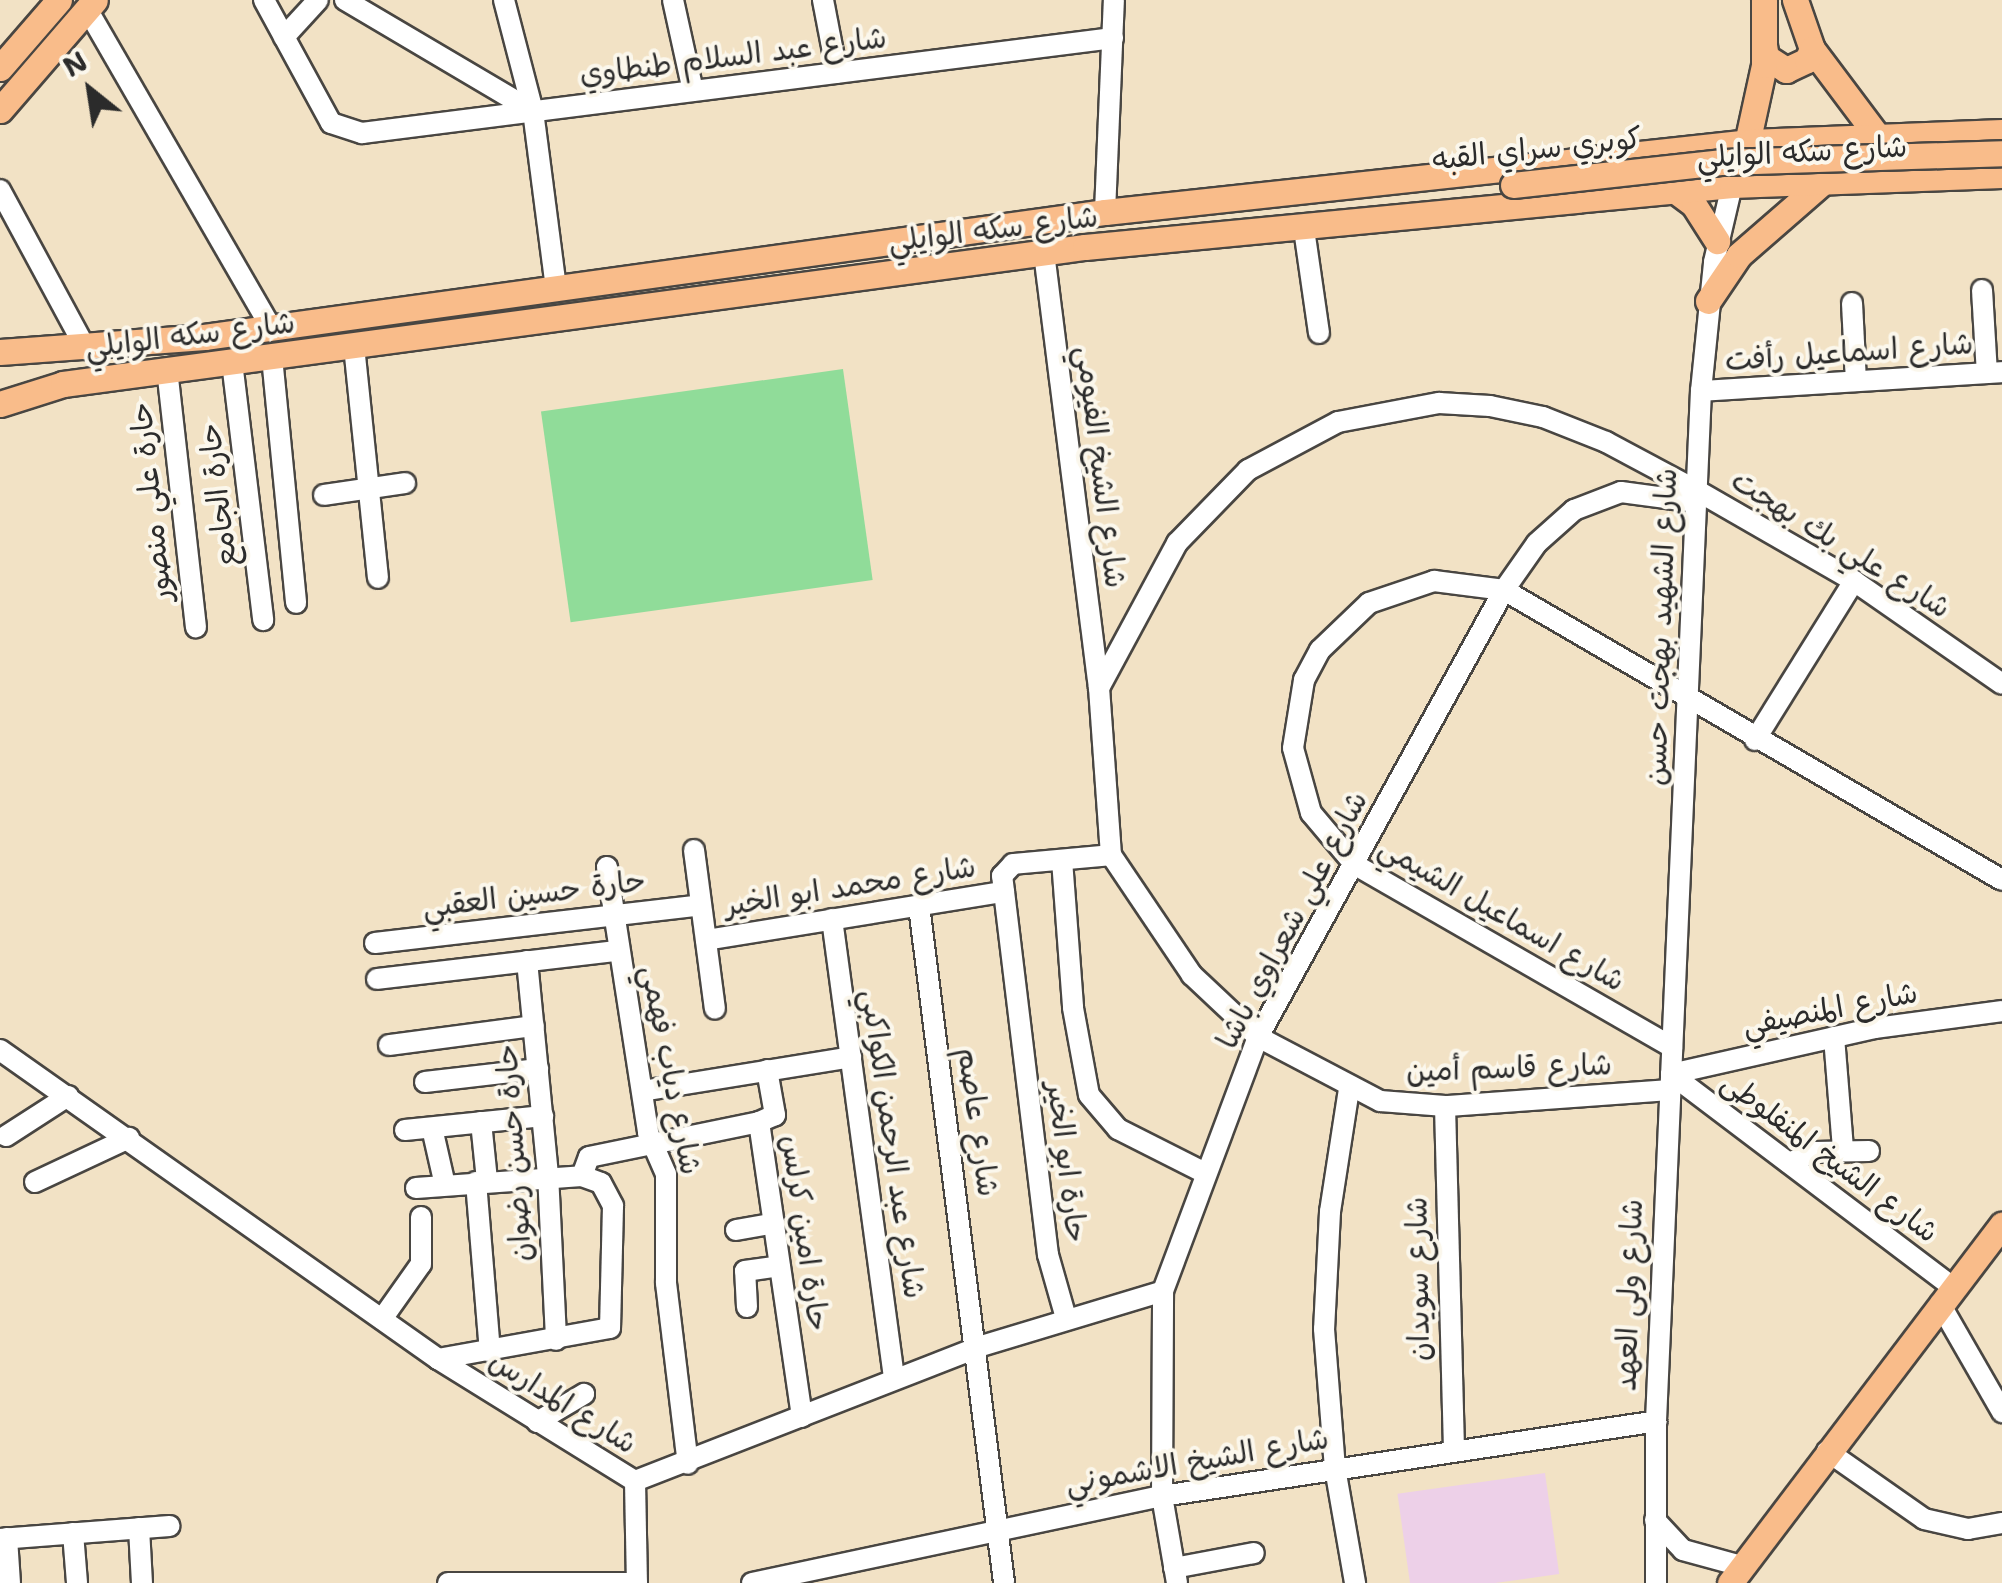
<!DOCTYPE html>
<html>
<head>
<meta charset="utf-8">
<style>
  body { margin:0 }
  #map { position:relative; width:2002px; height:1583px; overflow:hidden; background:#f2e2c5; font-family:"Shantell Sans","Playpen Sans Arabic",sans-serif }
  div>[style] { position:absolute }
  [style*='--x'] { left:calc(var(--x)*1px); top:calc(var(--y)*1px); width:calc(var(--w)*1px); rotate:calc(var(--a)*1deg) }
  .built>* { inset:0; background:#edd0e8; transform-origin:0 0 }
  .green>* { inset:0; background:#90dc99; transform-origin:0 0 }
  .roads { filter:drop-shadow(2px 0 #494642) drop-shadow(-2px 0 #494642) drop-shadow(0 2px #494642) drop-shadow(0 -2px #494642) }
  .minor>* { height:20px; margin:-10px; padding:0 10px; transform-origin:10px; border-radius:10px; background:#fff }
  .major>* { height:25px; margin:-12.5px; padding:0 12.5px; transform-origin:12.5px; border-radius:12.5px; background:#f9bc8a }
  .bridges { filter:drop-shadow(2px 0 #494642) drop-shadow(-2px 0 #494642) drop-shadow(0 2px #494642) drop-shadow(0 -2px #494642) }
  .major-bridge>* { height:25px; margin:-12.5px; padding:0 12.5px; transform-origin:12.5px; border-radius:12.5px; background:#f9bc8a }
  span { translate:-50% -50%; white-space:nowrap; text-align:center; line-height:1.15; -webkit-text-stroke:8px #fbf7ec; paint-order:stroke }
  .street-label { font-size:30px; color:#2b2b2b }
  .north { position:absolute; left:40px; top:40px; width:100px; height:100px; -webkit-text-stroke:8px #fbf7ec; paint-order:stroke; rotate:330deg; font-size:28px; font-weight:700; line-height:40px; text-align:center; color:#2b2b2b }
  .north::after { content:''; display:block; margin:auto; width:35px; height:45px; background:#2b2b2b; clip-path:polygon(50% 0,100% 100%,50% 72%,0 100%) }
</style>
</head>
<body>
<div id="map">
  <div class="built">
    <div style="left:1545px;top:1473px;width:102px;height:149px;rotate:82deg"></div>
  </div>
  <div class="green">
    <div style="left:843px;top:369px;width:213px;height:305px;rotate:82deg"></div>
  </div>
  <div class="roads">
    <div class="minor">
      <div style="--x:264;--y:0;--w:140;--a:61.4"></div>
      <div style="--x:331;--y:123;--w:33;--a:18"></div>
      <div style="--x:362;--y:133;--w:757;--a:-7.21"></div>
      <div style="--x:345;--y:0;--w:218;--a:30.6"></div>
      <div style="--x:504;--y:0;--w:115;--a:75.4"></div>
      <div style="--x:533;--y:111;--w:178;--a:82.6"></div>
      <div style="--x:673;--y:0;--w:93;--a:77.6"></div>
      <div style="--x:823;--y:0;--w:74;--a:79.1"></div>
      <div style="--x:87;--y:9;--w:368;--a:60"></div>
      <div style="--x:284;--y:37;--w:50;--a:-47.4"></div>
      <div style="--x:0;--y:190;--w:181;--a:61.6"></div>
      <div style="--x:1105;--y:212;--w:212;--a:-87.6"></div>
      <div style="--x:1304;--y:229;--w:105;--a:81.8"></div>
      <div style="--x:1044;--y:253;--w:437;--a:82.8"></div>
      <div style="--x:1982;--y:290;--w:83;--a:86.6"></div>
      <div style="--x:1852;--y:303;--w:78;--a:87.1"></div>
      <div style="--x:354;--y:346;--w:233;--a:84.1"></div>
      <div style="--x:272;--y:357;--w:247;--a:84.4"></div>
      <div style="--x:232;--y:362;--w:260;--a:83.1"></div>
      <div style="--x:167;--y:369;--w:260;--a:83.6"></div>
      <div style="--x:1701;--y:391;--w:302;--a:-3.6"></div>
      <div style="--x:324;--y:495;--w:82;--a:-8.4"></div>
      <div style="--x:1755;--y:740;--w:187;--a:-58.1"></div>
      <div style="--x:694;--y:850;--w:160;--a:82.5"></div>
      <div style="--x:1062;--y:860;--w:148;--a:85.7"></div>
      <div style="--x:1073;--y:1008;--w:88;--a:79.6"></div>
      <div style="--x:1089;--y:1095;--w:45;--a:49.5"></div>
      <div style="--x:1118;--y:1129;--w:97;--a:26.8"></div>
      <div style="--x:607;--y:867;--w:269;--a:81.2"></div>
      <div style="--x:648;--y:1133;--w:45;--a:66.3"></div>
      <div style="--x:666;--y:1174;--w:109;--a:90"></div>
      <div style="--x:666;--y:1283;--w:182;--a:83.1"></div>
      <div style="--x:919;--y:906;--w:682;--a:82.84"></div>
      <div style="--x:832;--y:919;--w:463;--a:82.3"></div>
      <div style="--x:706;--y:940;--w:302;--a:-9.2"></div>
      <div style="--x:375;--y:943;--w:328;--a:-6.6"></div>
      <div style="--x:527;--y:961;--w:214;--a:84.4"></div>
      <div style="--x:548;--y:1174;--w:166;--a:87.2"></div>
      <div style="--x:377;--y:979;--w:242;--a:-6.7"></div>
      <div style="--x:1834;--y:1037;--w:111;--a:85.4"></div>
      <div style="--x:389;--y:1045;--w:146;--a:-7.5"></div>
      <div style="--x:1672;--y:1047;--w:366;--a:-150.1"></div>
      <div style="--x:1355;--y:865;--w:68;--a:-130.2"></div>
      <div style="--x:1311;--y:813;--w:67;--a:-105.5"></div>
      <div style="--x:1293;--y:748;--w:69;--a:-80.8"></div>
      <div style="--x:1304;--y:680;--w:34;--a:-62"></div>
      <div style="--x:1320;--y:650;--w:68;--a:-43.8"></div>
      <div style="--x:1369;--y:603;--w:69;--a:-18.7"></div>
      <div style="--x:1434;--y:581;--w:71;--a:7.3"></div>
      <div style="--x:1504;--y:590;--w:576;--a:30.21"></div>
      <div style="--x:0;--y:1050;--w:536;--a:35.2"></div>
      <div style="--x:438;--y:1359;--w:232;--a:31.8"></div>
      <div style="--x:635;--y:1481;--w:368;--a:-21.3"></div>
      <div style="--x:978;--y:1347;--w:193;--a:-16.8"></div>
      <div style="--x:767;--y:1070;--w:46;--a:79.9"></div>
      <div style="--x:775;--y:1115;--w:17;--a:156"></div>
      <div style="--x:759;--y:1122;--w:298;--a:81.7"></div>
      <div style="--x:1671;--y:1074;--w:353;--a:37.1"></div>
      <div style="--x:1671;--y:1074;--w:209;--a:-12.7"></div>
      <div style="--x:1875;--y:1028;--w:128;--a:-7.6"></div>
      <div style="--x:425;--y:1082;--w:114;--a:-6.6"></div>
      <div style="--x:1349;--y:1089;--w:124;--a:98.8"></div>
      <div style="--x:1330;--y:1212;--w:117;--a:92.9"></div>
      <div style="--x:1324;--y:1329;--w:139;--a:85.5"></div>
      <div style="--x:1335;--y:1468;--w:117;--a:80.1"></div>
      <div style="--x:1670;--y:1090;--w:226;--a:175.9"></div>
      <div style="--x:1445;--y:1106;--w:65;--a:-175.6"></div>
      <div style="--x:1380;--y:1101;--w:138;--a:-152.3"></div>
      <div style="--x:1258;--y:1037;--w:91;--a:-136.8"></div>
      <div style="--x:1192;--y:975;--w:145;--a:-124"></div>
      <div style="--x:1111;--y:855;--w:167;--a:-94.1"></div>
      <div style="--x:1099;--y:688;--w:165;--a:-61.7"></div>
      <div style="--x:1177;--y:543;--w:102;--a:-45.8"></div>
      <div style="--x:1248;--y:470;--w:102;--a:-28.1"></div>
      <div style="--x:1338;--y:422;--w:103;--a:-10.7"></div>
      <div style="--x:1439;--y:403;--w:51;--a:3.4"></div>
      <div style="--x:1490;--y:406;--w:54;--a:11.7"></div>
      <div style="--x:1543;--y:417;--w:68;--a:21.6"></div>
      <div style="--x:1606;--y:442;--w:102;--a:28.1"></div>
      <div style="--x:1696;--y:490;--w:182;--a:29.9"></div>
      <div style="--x:1854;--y:581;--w:180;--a:34.8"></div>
      <div style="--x:642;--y:1091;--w:212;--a:-9.2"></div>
      <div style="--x:1445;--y:1106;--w:344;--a:88.5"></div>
      <div style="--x:481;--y:1122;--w:58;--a:84.1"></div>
      <div style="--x:432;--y:1128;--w:58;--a:77.2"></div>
      <div style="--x:405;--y:1130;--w:139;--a:-5.8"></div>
      <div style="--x:6;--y:1136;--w:74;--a:-32.8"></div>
      <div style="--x:1789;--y:1163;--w:28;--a:-23"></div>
      <div style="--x:1815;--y:1152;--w:54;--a:-1.1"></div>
      <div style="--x:582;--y:1176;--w:20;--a:-70"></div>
      <div style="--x:589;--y:1157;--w:174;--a:-11.6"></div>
      <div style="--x:35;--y:1182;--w:104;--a:-25.1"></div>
      <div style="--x:476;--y:1182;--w:170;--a:85.3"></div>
      <div style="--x:416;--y:1188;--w:166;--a:-4.1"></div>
      <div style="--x:582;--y:1176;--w:20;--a:20"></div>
      <div style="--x:601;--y:1183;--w:26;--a:62"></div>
      <div style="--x:613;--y:1206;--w:122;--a:91.4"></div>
      <div style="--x:610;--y:1328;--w:175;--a:169.8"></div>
      <div style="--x:736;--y:1230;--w:39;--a:-10"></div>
      <div style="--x:1940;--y:1304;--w:125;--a:60.1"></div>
      <div style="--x:747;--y:1307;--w:36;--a:-93"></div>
      <div style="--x:745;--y:1271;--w:35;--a:-8"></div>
      <div style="--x:1066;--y:1318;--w:66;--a:-105.9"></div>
      <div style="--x:1048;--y:1255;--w:382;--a:-96.9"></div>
      <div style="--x:1002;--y:876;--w:16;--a:-47"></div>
      <div style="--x:1013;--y:864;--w:98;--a:-5.2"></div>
      <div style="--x:382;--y:1319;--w:67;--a:-54.7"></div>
      <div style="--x:421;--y:1264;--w:47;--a:-90"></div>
      <div style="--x:537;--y:1422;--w:55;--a:-30.8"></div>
      <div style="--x:1827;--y:1451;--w:118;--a:35"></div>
      <div style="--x:1924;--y:1519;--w:45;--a:12.8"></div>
      <div style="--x:1968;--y:1529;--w:35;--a:-10"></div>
      <div style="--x:635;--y:1481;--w:102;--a:88.9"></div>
      <div style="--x:1655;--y:1520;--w:41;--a:47"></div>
      <div style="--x:1683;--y:1550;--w:60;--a:15.4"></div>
      <div style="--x:139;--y:1528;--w:55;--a:86.9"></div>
      <div style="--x:73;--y:1533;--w:50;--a:85.4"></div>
      <div style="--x:7;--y:1538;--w:45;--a:86.2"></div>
      <div style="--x:0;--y:1539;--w:170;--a:-4.4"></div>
      <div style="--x:1174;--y:1568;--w:81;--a:-10.6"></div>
      <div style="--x:448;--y:1583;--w:189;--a:0"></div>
      <div style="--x:752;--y:1583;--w:419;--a:-12"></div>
      <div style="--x:1162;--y:1496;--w:500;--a:-8.6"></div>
      <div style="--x:1177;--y:1583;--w:88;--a:-99.8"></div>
      <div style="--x:1162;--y:1496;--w:205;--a:-89.7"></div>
      <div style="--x:1163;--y:1291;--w:271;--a:-69.5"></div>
      <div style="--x:1258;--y:1037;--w:510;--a:-61.17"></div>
      <div style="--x:1504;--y:590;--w:57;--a:-54.9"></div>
      <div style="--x:1537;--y:543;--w:50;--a:-41.7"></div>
      <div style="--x:1574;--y:510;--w:50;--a:-21"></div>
      <div style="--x:1621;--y:492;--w:76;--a:7.6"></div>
      <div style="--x:1656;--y:1583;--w:162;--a:-90"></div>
      <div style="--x:1656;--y:1421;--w:1031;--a:-87.5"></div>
      <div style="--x:1701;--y:391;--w:130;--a:-84.2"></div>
      <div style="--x:1714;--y:262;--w:79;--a:-76.8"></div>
    </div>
    <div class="major">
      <div style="--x:1795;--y:0;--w:52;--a:70.9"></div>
      <div style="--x:1812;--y:49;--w:110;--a:53.1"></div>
      <div style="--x:1764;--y:45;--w:12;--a:81"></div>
      <div style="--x:1766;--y:57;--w:24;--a:33"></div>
      <div style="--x:1786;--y:70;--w:23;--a:-25"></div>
      <div style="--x:1807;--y:60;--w:12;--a:-66"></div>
      <div style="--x:0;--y:68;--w:90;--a:-49.1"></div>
      <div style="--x:0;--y:110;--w:145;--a:-49.2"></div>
      <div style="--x:1744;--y:157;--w:94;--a:-77.7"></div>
      <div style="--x:1764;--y:65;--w:65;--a:-90"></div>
      <div style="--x:1677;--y:192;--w:21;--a:37"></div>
      <div style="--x:1694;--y:205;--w:43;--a:57.4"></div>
      <div style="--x:1708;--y:301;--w:55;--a:-56"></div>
      <div style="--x:1739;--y:255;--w:111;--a:-41"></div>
      <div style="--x:0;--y:352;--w:205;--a:-4.2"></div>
      <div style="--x:204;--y:337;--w:910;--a:-7.9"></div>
      <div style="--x:1105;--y:212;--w:649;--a:-6.19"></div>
      <div style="--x:1750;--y:142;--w:252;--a:-2.3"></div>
      <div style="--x:0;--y:404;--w:66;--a:-17.6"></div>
      <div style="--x:63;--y:384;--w:1031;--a:-7.64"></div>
      <div style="--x:1085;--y:247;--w:650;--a:-5.47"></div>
      <div style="--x:1732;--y:185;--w:270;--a:-2.1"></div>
      <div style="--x:1730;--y:1583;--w:450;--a:-52.8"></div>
    </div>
  </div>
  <div class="bridges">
    <div class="major-bridge">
      <div style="--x:1513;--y:185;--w:211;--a:-6.3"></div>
      <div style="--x:1723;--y:162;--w:279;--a:-1.8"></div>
    </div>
  </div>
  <div class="street-label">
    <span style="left:733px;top:56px;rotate:-7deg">شارع عبد السلام طنطاوي</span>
    <span style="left:1537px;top:149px;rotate:-6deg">كوبري سراي القبه</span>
    <span style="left:1802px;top:152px;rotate:-3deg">شارع سكه الوايلي</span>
    <span style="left:993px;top:229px;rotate:-7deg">شارع سكه الوايلي</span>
    <span style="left:190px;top:335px;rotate:-7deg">شارع سكه الوايلي</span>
    <span style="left:1849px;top:352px;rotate:-4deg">شارع اسماعيل رأفت</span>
    <span style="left:1101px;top:467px;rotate:83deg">شارع الشيخ الفيومي</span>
    <span style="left:218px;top:495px;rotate:-97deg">حارة الجامع</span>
    <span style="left:151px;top:502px;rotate:-96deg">حارة علي منصور</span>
    <span style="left:1841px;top:544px;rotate:32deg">شارع علي بك بهجت</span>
    <span style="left:1661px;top:627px;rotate:-88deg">شارع الشهيد بهجت حسن</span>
    <span style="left:850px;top:886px;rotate:-9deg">شارع محمد ابو الخير</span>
    <span style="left:534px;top:894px;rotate:-7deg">حارة حسين العقبي</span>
    <span style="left:1502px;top:914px;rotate:30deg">شارع اسماعيل الشيمي</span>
    <span style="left:1292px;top:920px;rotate:-62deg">شارع علي شعراوي باشا</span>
    <span style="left:1830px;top:1009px;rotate:-11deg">شارع المنصيفي</span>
    <span style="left:1509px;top:1068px;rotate:-2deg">شارع قاسم أمين</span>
    <span style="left:671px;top:1070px;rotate:79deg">شارع دياب فهمي</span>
    <span style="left:978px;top:1122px;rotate:82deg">شارع عاصم</span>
    <span style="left:893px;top:1144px;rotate:82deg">شارع عبد الرحمن الكواكبي</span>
    <span style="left:514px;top:1153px;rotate:-94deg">حارة حسن رضوان</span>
    <span style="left:1830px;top:1157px;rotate:37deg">شارع الشيخ المنفلوطى</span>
    <span style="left:1067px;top:1162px;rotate:83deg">حارة ابو الخير</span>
    <span style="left:805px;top:1233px;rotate:82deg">حارة امين كرلس</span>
    <span style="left:1418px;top:1279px;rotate:-91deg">شارع سويدان</span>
    <span style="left:1629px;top:1295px;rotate:-88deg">شارع ولى العهد</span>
    <span style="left:563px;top:1402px;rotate:32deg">شارع المدارس</span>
    <span style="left:1197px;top:1461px;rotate:-10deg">شارع الشيخ الاشموني</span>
  </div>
  <div class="north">N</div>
</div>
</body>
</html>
